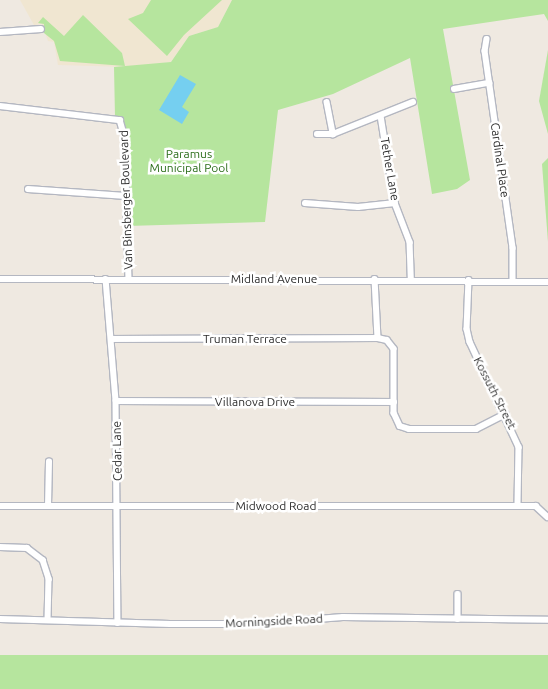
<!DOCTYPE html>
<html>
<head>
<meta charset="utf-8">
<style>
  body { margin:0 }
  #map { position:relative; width:548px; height:689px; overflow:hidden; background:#efe9e1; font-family:Ubuntu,sans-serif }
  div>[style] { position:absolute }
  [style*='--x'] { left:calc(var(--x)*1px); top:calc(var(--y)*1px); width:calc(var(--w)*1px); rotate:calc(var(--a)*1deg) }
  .education>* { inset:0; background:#f0e6d1 }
  .green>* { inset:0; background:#b6e59e; transform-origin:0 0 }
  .water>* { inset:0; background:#75cff0 }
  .roads { filter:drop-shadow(1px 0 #b4b7c1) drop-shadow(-1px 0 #b4b7c1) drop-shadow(0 1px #b4b7c1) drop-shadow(0 -1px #b4b7c1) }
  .minor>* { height:5.5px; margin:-2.75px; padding:0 2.75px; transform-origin:2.75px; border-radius:2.75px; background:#fff }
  span { translate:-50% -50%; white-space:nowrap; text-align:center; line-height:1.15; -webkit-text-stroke:5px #fff; paint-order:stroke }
  .park-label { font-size:12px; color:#2c6e1b }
  .street-label { font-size:12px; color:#2e2e2e }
</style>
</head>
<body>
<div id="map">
  <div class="education">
    <div style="clip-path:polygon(20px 0,232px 0,218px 27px,189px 36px,171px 62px,127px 67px,58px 65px,54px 42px,48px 41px,42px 24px,34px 25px)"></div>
  </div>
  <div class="green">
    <div style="clip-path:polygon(151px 0,222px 0,184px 35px,167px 56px,128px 19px,143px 13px)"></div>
    <div style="clip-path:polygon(232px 0,548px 0,548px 21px,544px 14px,443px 29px,470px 180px,457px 189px,432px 194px,410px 58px,333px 94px,278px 110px,265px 222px,127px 226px,124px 127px,115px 117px,114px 67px,171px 62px,189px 36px,218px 27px)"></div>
    <div style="clip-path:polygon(83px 15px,122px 53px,125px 66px,60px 61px,54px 41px,44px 33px,44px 24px,38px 23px,43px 17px,64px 36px)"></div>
    <div style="clip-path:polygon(548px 50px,548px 134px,539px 101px)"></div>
    <div style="clip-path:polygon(548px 158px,548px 242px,542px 164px)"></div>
    <div style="left:0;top:655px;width:548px;height:34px"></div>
  </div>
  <div class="water">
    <div style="clip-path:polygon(180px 75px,196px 84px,182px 107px,189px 112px,182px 124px,159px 110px)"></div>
  </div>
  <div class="roads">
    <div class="minor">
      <div style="--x:0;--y:32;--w:41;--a:-4.2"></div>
      <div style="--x:487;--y:39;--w:12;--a:99"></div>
      <div style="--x:485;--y:51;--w:199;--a:81.9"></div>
      <div style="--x:513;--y:248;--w:33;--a:90"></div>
      <div style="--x:454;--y:89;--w:36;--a:-10"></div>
      <div style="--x:327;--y:102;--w:33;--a:79"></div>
      <div style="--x:0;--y:106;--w:121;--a:6.7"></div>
      <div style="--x:120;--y:120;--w:18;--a:74"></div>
      <div style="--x:125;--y:137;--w:142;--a:88.4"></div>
      <div style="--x:381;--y:116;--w:88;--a:80.9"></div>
      <div style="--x:395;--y:203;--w:42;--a:69"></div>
      <div style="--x:410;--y:242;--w:38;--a:88"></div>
      <div style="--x:317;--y:134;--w:16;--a:0"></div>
      <div style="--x:333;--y:134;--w:86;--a:-21.8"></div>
      <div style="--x:28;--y:189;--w:98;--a:4.1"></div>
      <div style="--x:305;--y:203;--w:53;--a:4.3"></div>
      <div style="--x:358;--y:207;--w:37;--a:-6"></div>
      <div style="--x:0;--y:279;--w:548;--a:0.31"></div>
      <div style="--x:106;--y:279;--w:122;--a:85.3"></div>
      <div style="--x:116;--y:401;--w:222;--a:89.5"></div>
      <div style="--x:375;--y:279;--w:59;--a:87.1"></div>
      <div style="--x:378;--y:338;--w:9;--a:13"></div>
      <div style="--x:387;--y:340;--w:11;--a:52"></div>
      <div style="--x:394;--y:349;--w:64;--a:90"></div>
      <div style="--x:394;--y:413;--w:14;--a:65"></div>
      <div style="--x:400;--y:426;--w:9;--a:18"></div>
      <div style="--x:409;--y:429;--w:67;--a:0"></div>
      <div style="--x:476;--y:429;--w:33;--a:-27"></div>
      <div style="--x:469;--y:280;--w:49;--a:92.3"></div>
      <div style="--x:467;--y:329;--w:13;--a:77"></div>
      <div style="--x:470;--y:342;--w:116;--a:65"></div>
      <div style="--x:519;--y:447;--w:59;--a:91"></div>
      <div style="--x:111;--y:339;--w:267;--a:-0.2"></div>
      <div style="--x:116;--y:401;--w:278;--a:0.2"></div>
      <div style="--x:0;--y:506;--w:536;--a:0"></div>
      <div style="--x:536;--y:506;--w:16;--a:43"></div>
      <div style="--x:48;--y:506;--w:44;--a:-88.7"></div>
      <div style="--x:0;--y:547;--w:27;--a:2"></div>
      <div style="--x:27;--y:548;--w:20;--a:37"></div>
      <div style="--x:43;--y:560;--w:20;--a:72"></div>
      <div style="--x:49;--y:579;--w:41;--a:91.4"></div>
      <div style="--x:458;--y:594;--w:25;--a:90"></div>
      <div style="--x:0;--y:619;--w:170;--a:1.7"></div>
      <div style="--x:170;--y:624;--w:82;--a:0"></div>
      <div style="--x:252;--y:624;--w:91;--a:-4.4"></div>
      <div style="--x:343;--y:617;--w:205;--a:0.8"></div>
    </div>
  </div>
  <div class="park-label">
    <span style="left:189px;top:161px">Paramus<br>Municipal Pool</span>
  </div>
  <div class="street-label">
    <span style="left:500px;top:160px;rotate:82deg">Cardinal Place</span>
    <span style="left:390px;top:169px;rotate:80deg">Tether Lane</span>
    <span style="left:126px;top:200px;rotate:-92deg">Van Binsberger Boulevard</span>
    <span style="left:274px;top:279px">Midland Avenue</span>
    <span style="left:245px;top:339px">Truman Terrace</span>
    <span style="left:495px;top:393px;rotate:63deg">Kossuth Street</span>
    <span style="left:255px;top:402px">Villanova Drive</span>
    <span style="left:117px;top:451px;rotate:-91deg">Cedar Lane</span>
    <span style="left:276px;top:506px">Midwood Road</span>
    <span style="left:274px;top:621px;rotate:-3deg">Morningside Road</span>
  </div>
</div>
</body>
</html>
